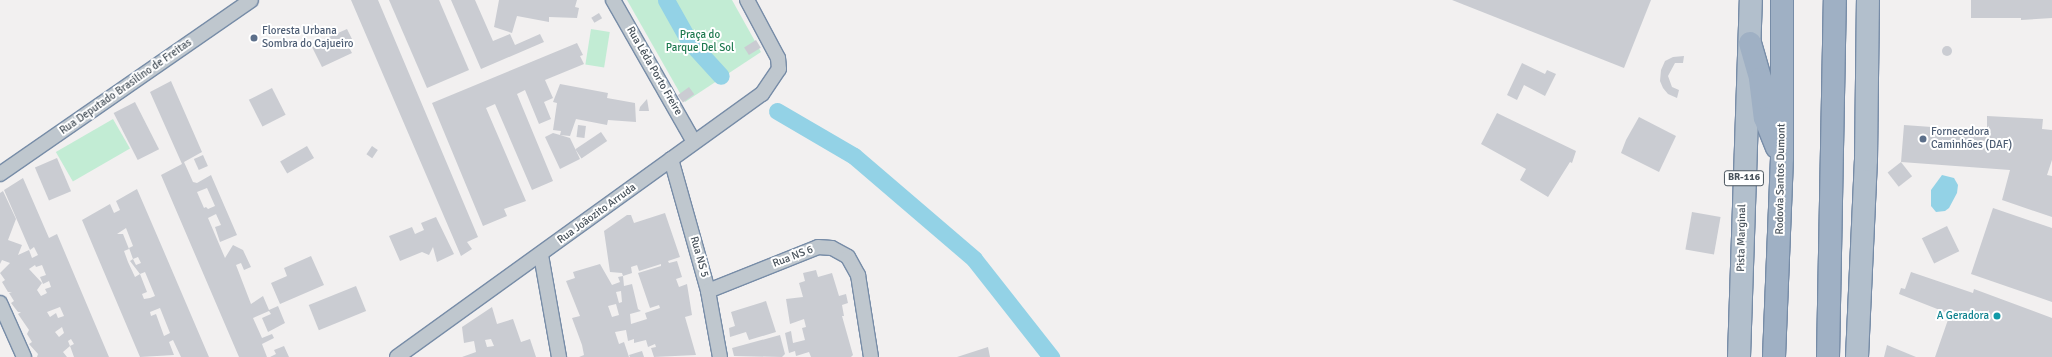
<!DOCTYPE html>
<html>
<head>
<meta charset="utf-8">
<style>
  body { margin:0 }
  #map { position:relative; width:2052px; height:357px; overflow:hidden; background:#f2f0f0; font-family:Signika,sans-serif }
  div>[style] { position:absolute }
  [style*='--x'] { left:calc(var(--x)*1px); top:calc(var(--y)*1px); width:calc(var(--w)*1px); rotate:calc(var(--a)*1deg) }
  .green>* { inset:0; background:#c2ecd4; transform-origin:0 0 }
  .water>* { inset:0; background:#93d2e6 }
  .canal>* { height:17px; margin:-8.5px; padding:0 8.5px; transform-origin:8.5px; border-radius:8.5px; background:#93d2e6 }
  .building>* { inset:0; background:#caccd2; transform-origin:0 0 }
  .round { border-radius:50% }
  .roads { filter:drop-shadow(1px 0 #778ca7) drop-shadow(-1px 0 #778ca7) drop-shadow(0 1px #778ca7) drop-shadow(0 -1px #778ca7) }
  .minor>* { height:14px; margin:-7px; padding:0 7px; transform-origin:7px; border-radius:7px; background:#bfc7ce }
  .primary>* { height:22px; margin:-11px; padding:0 11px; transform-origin:11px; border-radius:11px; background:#b2bfcc }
  .trunk>* { height:22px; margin:-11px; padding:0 11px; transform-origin:11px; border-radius:11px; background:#9fb0c4 }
  .dots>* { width:11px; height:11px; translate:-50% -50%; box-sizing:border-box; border:2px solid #fff; border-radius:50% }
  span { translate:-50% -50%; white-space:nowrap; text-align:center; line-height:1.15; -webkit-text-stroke:4px #fff; paint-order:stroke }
  .shield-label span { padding:1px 3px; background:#fff; border:1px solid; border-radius:3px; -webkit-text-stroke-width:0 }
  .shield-label { font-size:10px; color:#49535c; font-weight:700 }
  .service-label { font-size:11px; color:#4e5e75 }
  .left { translate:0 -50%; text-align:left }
  .park-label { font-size:11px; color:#1e794f }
  .street-label { font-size:11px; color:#49535c }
  .culture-label { font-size:11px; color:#0d838f }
  .right { translate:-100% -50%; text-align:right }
</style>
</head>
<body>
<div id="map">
  <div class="green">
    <div style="clip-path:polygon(627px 0,732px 0,761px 52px,685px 102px)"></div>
    <div style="left:591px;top:29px;width:19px;height:36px;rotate:9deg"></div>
    <div style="left:113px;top:119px;width:34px;height:66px;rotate:60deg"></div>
  </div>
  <div class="water">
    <div style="clip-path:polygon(1942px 175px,1954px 178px,1958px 185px,1957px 193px,1949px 208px,1945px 211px,1936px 212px,1931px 206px,1931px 190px)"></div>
  </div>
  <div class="canal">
    <div style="--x:666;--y:0;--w:47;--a:60.7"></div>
    <div style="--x:689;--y:41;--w:47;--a:47.6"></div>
    <div style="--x:777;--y:111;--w:89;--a:30.3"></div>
    <div style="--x:854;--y:156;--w:158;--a:40.6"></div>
    <div style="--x:974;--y:259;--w:125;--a:51.8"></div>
  </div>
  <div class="building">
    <div style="clip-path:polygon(351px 0,378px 0,478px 237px,467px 242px,472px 249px,461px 256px)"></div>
    <div style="clip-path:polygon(389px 0,439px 0,469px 70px,427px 88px)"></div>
    <div style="clip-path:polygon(451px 0,475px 0,493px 41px,510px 34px,515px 45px,540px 34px,544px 42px,481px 69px)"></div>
    <div style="clip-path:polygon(499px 0,577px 0,575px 7px,579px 8px,577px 18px,549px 17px,549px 22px,517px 16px,512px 33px,494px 27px)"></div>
    <div style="clip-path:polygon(1452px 0,1651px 0,1624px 68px)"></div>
    <div style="clip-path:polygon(1971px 0,2052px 0,2052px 18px,2021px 20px,2021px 18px,1971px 18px)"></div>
    <div style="left:599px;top:13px;width:6px;height:9px;rotate:59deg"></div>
    <div style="clip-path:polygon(347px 29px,352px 39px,346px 42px,352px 53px,322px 67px,311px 45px)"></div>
    <div style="left:756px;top:40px;width:9px;height:14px;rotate:58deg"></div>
    <div style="clip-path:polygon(577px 43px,583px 55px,580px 56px,584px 64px,545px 80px,553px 98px,544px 102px,551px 119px,539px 124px,525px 90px,517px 94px,553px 181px,532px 190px,495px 104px,486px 108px,526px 201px,504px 209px,507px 216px,483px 226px,432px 103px)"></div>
    <div class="round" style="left:1942px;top:46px;width:10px;height:10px"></div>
    <div style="clip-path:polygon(1684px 56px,1683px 63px,1675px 63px,1668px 76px,1672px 87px,1679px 90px,1677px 98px,1668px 94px,1663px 88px,1660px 81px,1661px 70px,1665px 61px,1673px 57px)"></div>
    <div style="clip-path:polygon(1522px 63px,1545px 74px,1547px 70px,1556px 74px,1545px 96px,1524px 85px,1517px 100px,1507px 95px)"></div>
    <div style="clip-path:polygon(evenodd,171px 81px,202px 152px,184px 162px,193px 182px,197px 183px,211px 175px,237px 235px,220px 242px,215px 227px,221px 225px,216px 214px,208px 218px,225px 258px,233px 245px,243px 250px,251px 267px,244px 270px,241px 263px,236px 265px,251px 304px,263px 296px,269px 310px,278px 306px,285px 323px,268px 332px,262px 318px,271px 314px,269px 311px,253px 318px,262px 338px,272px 334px,274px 338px,262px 344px,267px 357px,239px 357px,161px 175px,182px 164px,150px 92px,171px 81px,207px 188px,215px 206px,208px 209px,206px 207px,204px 208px,197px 192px,207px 188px)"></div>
    <div style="clip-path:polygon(560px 84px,608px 93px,607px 98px,635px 103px,636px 122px,608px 120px,607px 125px,576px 119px,570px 136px,560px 135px,570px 138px,580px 159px,560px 169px,545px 137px,553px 133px,560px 135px,561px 131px,553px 130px,557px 103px,553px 102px)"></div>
    <div style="left:689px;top:87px;width:9px;height:14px;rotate:54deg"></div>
    <div style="left:272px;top:88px;width:30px;height:26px;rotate:63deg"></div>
    <div style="clip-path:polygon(647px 99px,649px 111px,639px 111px,640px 107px)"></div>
    <div style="left:135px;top:102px;width:53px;height:24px;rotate:63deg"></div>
    <div style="clip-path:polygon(1497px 113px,1576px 151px,1572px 163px,1570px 162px,1548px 197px,1520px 180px,1526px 169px,1481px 144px)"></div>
    <div style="clip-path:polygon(1987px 116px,2043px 119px,2042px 129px,2052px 130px,2052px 160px,2047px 175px,2052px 176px,2052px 217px,2002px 200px,2010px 170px,1901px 162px,1904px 125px,1987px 131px)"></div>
    <div style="clip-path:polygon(1639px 117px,1676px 136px,1659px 172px,1621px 153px,1626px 140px)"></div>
    <div style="left:578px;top:125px;width:8px;height:12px;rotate:7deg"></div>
    <div style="left:601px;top:132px;width:11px;height:31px;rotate:56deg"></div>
    <div style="left:307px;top:146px;width:14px;height:31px;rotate:60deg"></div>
    <div style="left:372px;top:146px;width:7px;height:10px;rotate:34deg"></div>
    <div style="left:203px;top:155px;width:12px;height:10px;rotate:66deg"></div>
    <div style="left:57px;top:158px;width:36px;height:24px;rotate:67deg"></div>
    <div style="left:1901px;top:162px;width:18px;height:17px;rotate:52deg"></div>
    <div style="clip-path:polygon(evenodd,23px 178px,49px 238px,57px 234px,109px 357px,74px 357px,70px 346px,74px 344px,71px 339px,68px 341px,70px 346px,63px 352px,67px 357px,37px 357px,38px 354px,29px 344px,32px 342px,27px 334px,29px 330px,18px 314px,21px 312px,18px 312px,11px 303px,14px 301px,9px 293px,12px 292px,8px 292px,2px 282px,5px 280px,0 273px,10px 263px,2px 260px,0 264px,0 193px,3px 191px,16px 219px,8px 240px,22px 245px,18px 255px,29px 250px,32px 258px,38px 255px,34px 247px,30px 250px,4px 190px,23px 178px,35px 265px,36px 267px,42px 265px,46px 275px,40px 277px,43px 284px,49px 281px,51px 287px,45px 289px,47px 293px,41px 296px,37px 290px,42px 283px,29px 269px,35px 265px,23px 178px,60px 307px,64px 316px,58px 318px,56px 313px,50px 317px,47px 312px,60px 307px,23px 178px,62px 327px,64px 333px,59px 337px,55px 332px,62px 327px)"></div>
    <div style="clip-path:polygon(evenodd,137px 189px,162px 247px,209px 357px,181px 357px,173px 340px,169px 342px,174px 355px,140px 357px,104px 272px,82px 220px,110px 204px,114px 213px,120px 210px,116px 201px,137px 189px,126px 228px,133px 246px,129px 248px,133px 259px,130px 261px,140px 274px,145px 272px,155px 296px,150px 298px,144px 299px,142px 294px,147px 292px,140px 274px,135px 277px,128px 262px,124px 251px,129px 249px,123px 234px,117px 234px,126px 228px,137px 189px,138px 257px,141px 263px,136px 265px,133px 259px,138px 257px,137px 189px,160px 308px,170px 333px,164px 336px,156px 314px,151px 316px,150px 312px,160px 308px)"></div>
    <div style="clip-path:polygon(1993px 208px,2052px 228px,2052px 302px,1971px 274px)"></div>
    <div style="left:1692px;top:212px;width:29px;height:38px;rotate:10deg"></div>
    <div style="clip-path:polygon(evenodd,665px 213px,680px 257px,668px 261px,669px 263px,677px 261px,682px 277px,676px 279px,679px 287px,687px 284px,692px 315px,685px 317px,696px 355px,654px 357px,651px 348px,656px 347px,655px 344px,648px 347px,646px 340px,634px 343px,634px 339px,628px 341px,626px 330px,615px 332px,619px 344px,624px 342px,629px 357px,579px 357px,584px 355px,582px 345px,572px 318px,580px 316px,566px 281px,575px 278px,573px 272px,600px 264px,612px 285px,620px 282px,618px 277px,623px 276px,624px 286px,632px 284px,638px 309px,641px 311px,630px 314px,631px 324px,647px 319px,645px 313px,660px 308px,659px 305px,650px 308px,638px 273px,661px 266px,661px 264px,639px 271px,637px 265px,631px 267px,632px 273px,623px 276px,622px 273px,610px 272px,604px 231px,627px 215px,631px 215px,634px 223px,665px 213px,621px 291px,622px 302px,619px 303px,616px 292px,621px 291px,665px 213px,616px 304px,619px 315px,612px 317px,608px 306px,616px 304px)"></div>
    <div style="clip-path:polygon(436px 217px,454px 254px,437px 262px,433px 247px,429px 255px,422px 252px,400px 261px,389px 236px,412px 227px,415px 234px,424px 230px,421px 223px)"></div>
    <div style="left:1947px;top:226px;width:28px;height:28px;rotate:64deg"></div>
    <div style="clip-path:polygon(311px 256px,324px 285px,280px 304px,271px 283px,287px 276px,284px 268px)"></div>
    <div style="clip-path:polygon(816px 270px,818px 277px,832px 273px,839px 296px,846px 294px,848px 303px,842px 305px,844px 316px,842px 316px,853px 355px,851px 357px,811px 357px,809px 352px,796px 356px,795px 351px,789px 353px,785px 333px,791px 331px,793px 343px,805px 340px,802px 328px,806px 327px,804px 319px,790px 324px,786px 299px,803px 297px,799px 283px,805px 281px,803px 273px)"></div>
    <div style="clip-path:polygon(1911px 272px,1973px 293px,1974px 289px,2052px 318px,2052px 357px,1935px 357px,1950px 314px,1899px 294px,1901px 288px,1905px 289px)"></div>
    <div style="left:356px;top:286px;width:27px;height:51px;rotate:68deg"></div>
    <div style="clip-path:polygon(766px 301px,776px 332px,749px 340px,746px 332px,730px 337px,729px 328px,735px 326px,731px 312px)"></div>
    <div style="clip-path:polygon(evenodd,492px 307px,497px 324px,513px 319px,521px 342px,530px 339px,536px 357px,462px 357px,476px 352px,474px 341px,464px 343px,462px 327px,492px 307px,491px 339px,494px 346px,487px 347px,485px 340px,491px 339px)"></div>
    <div style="clip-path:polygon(780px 335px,785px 354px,782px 357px,734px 356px,732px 348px)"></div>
    <div style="clip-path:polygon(1887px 345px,1916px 357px,1884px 357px)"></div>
    <div style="clip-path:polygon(284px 346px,289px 357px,270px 357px,276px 354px,274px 350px)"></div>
    <div style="clip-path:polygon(988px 347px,990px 357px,957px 357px)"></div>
    <div style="clip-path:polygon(642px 351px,644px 357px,630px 357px,629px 355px)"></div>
  </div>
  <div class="roads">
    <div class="minor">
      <div style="--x:613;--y:0;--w:163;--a:60.3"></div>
      <div style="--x:671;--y:159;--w:137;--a:74.3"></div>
      <div style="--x:708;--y:291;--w:67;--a:79.7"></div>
      <div style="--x:0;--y:174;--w:305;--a:-34.7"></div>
      <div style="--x:541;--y:255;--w:104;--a:80"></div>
      <div style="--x:708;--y:291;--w:118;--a:-21.8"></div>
      <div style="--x:818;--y:247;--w:14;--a:4"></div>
      <div style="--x:832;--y:248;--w:18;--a:29"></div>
      <div style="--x:848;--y:257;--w:21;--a:61"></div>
      <div style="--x:858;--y:275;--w:83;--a:81"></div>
      <div style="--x:0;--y:303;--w:59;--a:66"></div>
      <div style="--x:397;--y:357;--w:450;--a:-35.8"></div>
      <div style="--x:762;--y:94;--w:30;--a:-56"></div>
      <div style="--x:779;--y:69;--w:11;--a:-95"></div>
      <div style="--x:778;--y:58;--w:66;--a:-118.1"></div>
    </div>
    <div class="primary">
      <div style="--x:1739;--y:357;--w:357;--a:-88.1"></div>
      <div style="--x:1857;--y:357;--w:197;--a:-87.4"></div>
      <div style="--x:1866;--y:160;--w:160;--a:-89.3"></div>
    </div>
    <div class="trunk">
      <div style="--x:1750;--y:43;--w:37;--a:74"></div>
      <div style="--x:1760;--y:79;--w:39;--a:83"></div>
      <div style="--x:1765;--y:118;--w:32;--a:68"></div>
      <div style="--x:1774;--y:357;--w:199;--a:-87.7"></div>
      <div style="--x:1782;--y:158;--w:158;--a:-90"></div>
      <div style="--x:1828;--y:357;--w:357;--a:-88.9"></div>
    </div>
  </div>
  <div class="dots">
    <div style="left:254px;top:38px;background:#5c6f8a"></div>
    <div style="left:1923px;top:139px;background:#5c6f8a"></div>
    <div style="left:1997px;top:316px;background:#0f9aa8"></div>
  </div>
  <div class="shield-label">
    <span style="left:1744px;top:178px">BR-116</span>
  </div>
  <div class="service-label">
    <span class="left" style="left:262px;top:38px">Floresta Urbana<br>Sombra do Cajueiro</span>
    <span class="left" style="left:1931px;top:139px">Fornecedora<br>Caminhões (DAF)</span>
  </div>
  <div class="park-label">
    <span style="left:700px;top:42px">Praça do<br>Parque Del Sol</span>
  </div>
  <div class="street-label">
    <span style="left:654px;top:71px;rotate:60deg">Rua Lêda Porto Freire</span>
    <span style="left:126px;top:87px;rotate:-35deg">Rua Deputado Brasilino de Freitas</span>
    <span style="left:1781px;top:179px;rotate:-89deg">Rodovia Santos Dumont</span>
    <span style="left:597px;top:214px;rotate:-36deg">Rua Joãozito Arruda</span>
    <span style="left:1742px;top:238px;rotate:-89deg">Pista Marginal</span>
    <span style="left:699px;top:257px;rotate:74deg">Rua NS 5</span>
    <span style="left:793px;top:257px;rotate:-21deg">Rua NS 6</span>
  </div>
  <div class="culture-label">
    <span class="right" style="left:1989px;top:316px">A Geradora</span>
  </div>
</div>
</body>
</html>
